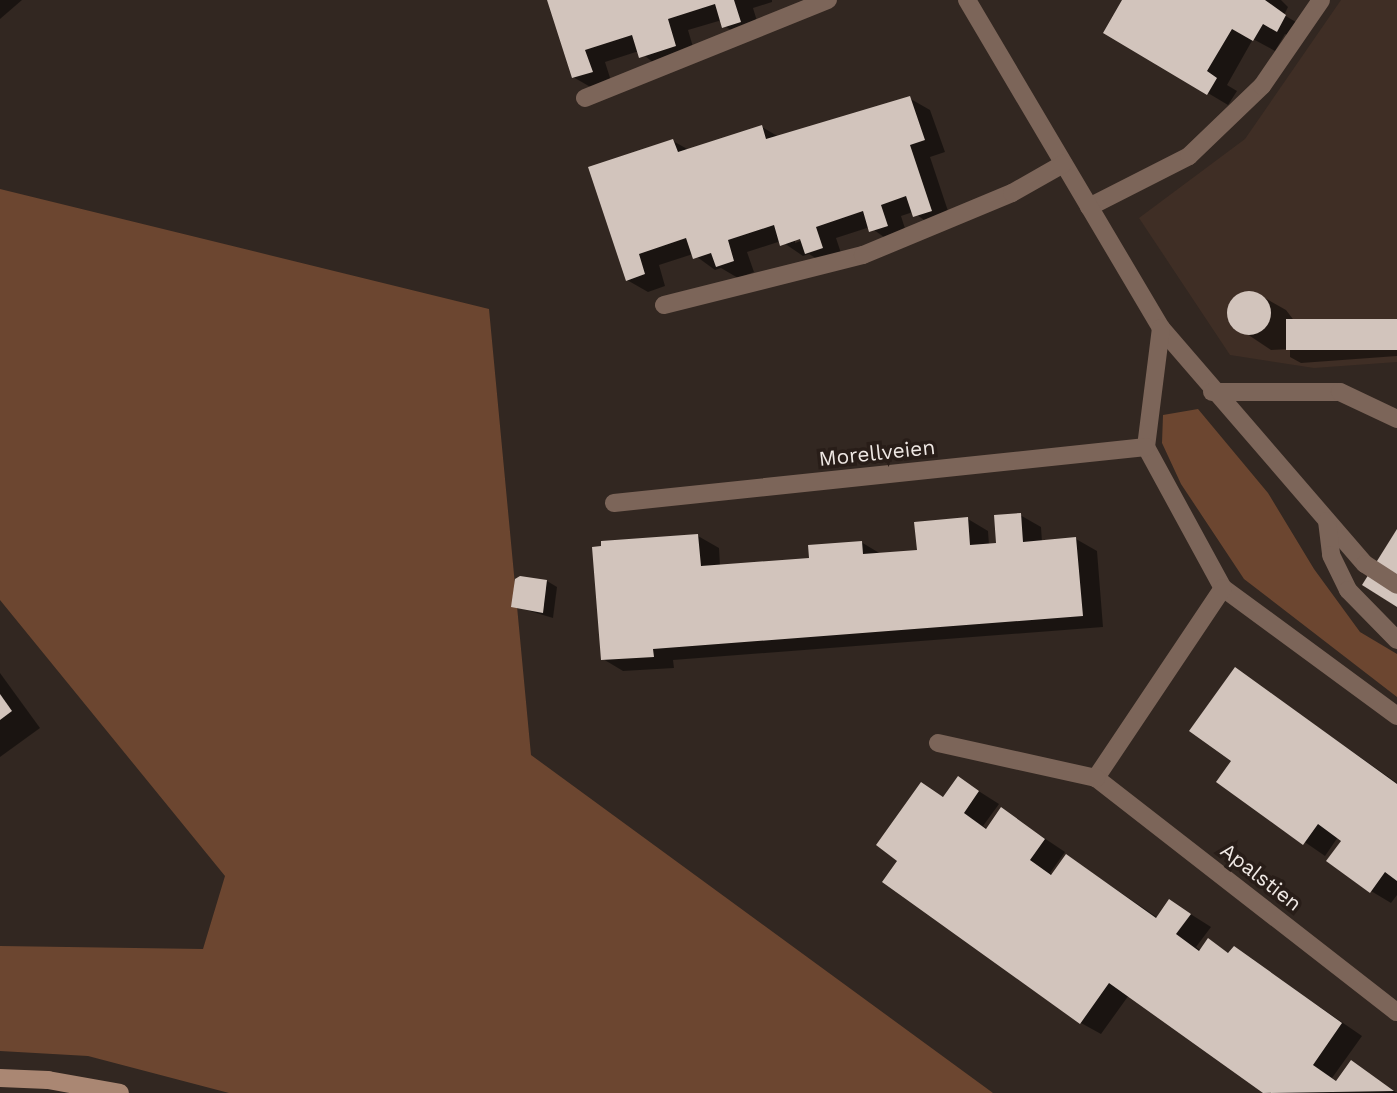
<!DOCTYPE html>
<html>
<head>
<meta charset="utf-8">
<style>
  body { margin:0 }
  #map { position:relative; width:1397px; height:1093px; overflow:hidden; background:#322721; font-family:"Work Sans",sans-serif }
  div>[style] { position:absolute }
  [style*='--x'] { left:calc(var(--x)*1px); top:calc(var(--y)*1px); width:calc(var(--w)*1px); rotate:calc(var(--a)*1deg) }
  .built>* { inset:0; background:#3f2e25 }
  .green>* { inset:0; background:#6c4630 }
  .shadow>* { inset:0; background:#0007 }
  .building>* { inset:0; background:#d2c4bc; transform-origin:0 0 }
  .round { border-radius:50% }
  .lane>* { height:18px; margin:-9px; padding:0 9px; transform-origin:9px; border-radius:9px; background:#7c6559 }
  .street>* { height:18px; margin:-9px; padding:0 9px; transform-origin:9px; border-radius:9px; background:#7c6559 }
  .secondary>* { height:18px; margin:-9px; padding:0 9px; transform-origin:9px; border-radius:9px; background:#aa8773 }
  span { translate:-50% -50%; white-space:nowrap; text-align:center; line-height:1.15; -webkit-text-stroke:7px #281d18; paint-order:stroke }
  .street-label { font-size:21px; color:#efe8e4 }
</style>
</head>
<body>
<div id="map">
  <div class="built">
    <div style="clip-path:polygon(1341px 0,1397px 0,1397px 362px,1314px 368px,1230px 355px,1139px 218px,1245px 139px)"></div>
  </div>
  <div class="green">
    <div style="clip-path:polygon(0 189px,489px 309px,531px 755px,993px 1093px,229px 1093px,88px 1056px,0 1051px,0 946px,203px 949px,225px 876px,0 600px)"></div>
    <div style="clip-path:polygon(1198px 409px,1268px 493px,1314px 569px,1360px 632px,1397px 654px,1397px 697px,1244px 579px,1181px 484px,1162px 443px,1163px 415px)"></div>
  </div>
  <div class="shadow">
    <div style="clip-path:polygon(0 0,22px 0,0 19px)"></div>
    <div style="clip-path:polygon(549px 0,772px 0,772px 2px,753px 8px,761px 34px,745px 38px,724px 26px,722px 20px,688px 30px,696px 57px,661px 69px,639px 51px,605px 62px,612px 84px,594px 89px,573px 77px)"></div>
    <div style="clip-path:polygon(1124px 0,1281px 0,1288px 7px,1284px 15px,1306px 28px,1298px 42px,1285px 34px,1275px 51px,1253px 39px,1227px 85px,1237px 91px,1228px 105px,1106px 32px)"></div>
    <div style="clip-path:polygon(evenodd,909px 98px,930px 110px,945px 152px,930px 157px,952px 223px,935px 228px,913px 212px,901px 216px,908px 238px,892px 243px,870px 227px,836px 238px,843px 259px,827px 265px,809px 254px,803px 256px,781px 241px,747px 252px,754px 272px,738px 278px,721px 268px,715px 270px,693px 254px,659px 265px,665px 286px,648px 292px,627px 280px,673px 141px,689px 150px,762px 127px,779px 137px,909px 98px,809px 238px,795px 243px,795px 239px,809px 238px)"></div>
    <div style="clip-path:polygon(1240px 293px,1256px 293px,1286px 310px,1299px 327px,1397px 321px,1397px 356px,1301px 363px,1290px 357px,1290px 349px,1271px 350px,1229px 322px,1229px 305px)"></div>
    <div style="clip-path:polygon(1020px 515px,1041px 527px,1042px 542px,1076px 539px,1097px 551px,1103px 627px,673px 660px,674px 668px,623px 671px,603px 659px,698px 536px,719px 548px,720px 566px,811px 559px,861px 542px,881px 554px,918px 551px,968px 519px,988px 531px,989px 545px,998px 545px)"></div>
    <div style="clip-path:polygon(547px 581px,557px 587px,553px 618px,513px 606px)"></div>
    <div style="clip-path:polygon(1235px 669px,1397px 783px,1397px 895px,1391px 903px,1371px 891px,1338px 837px,1325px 856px,1218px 782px,1233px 760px)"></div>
    <div style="clip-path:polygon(0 673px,40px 728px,0 757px)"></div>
    <div style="clip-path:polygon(958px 778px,999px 804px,983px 826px,988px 829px,1002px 810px,1065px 852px,1050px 873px,1053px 875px,1067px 856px,1158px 918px,1170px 901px,1211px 927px,1196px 947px,1201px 951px,1208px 941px,1230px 954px,1234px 948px,1362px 1036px,1332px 1078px,1338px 1082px,1351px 1062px,1397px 1093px,1266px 1093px,1129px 995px,1101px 1034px,1081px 1023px,899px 861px,922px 785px,945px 798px)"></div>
  </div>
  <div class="building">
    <div style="clip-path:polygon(547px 0,734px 0,741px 22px,722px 28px,715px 4px,668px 19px,676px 46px,639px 58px,632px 35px,585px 50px,593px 72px,572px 78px)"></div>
    <div style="clip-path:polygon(1122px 0,1265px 0,1286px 15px,1277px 32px,1263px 24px,1253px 41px,1232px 29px,1207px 71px,1217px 78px,1207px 95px,1103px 33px)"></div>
    <div style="clip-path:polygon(910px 96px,925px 140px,910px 145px,932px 211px,913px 217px,906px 196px,881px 205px,888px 226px,869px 232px,863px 211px,816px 227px,823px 248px,805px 254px,800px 239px,780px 246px,774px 225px,728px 240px,734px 261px,716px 267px,711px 253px,693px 259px,686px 238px,639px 254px,645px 274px,626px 281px,588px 167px,673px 139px,678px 152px,762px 125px,766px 139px)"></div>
    <div class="round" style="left:1227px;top:291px;width:44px;height:44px"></div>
    <div style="left:1397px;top:319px;width:31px;height:111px;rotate:90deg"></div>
    <div style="clip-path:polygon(1021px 513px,1023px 542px,1076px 537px,1083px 616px,653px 649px,654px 657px,601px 660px,592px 547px,601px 546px,601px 541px,698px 534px,701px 566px,809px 558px,808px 545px,862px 541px,863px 554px,917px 550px,914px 522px,968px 517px,970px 545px,996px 543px,994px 515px)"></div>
    <div style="clip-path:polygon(1397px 529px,1397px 607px,1362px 585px)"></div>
    <div style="clip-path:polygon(520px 576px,547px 580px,543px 613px,511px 607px,515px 579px)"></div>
    <div style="clip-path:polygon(1235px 667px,1397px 784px,1397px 881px,1385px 872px,1370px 893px,1326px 861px,1341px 841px,1318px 824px,1303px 845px,1216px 782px,1231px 761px,1189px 731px)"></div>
    <div style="clip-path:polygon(0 694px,12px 711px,0 720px)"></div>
    <div style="clip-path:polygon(958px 776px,979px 791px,964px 813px,986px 829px,1001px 807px,1045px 839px,1030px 860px,1051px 875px,1066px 854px,1156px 918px,1169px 899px,1191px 914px,1176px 934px,1199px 951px,1208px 938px,1228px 953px,1234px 946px,1342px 1023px,1313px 1065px,1336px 1081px,1351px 1060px,1394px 1091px,1263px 1093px,1109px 983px,1080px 1024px,903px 897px,882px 882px,897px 861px,876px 845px,921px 782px,943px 797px)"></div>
  </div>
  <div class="lane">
    <div style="--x:1089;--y:207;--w:112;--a:-27"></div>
    <div style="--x:1189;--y:156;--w:101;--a:-43.8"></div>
    <div style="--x:1262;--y:86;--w:104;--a:-55.5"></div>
    <div style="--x:1161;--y:328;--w:312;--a:49.2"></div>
    <div style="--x:1365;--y:564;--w:38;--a:33"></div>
    <div style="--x:1212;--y:392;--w:128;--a:0"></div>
    <div style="--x:1340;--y:392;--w:63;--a:25.3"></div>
    <div style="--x:1327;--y:521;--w:34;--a:83"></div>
    <div style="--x:1331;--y:555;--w:39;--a:64"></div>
    <div style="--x:1348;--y:590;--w:70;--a:45.6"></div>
  </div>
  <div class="street">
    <div style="--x:967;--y:0;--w:381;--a:59.4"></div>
    <div style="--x:1161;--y:328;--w:120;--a:97.2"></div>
    <div style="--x:1146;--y:447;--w:161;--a:61.4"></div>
    <div style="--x:1223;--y:588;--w:216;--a:36.3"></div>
    <div style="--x:585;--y:98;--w:262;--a:-22"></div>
    <div style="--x:664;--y:305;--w:205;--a:-14.1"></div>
    <div style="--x:863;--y:255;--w:161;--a:-22.6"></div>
    <div style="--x:1012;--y:193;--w:59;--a:-29.6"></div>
    <div style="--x:614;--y:503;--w:535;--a:-6.01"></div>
    <div style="--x:1223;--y:588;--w:229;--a:123.8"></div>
    <div style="--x:1096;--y:778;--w:381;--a:37.9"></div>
    <div style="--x:938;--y:743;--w:162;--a:12.5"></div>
  </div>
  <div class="secondary">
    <div style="--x:0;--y:1078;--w:48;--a:2.4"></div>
    <div style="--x:48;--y:1080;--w:73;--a:10.2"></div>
  </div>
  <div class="street-label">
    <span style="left:877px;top:453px;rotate:-6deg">Morellveien</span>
    <span style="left:1261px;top:877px;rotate:38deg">Apalstien</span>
  </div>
</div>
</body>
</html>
